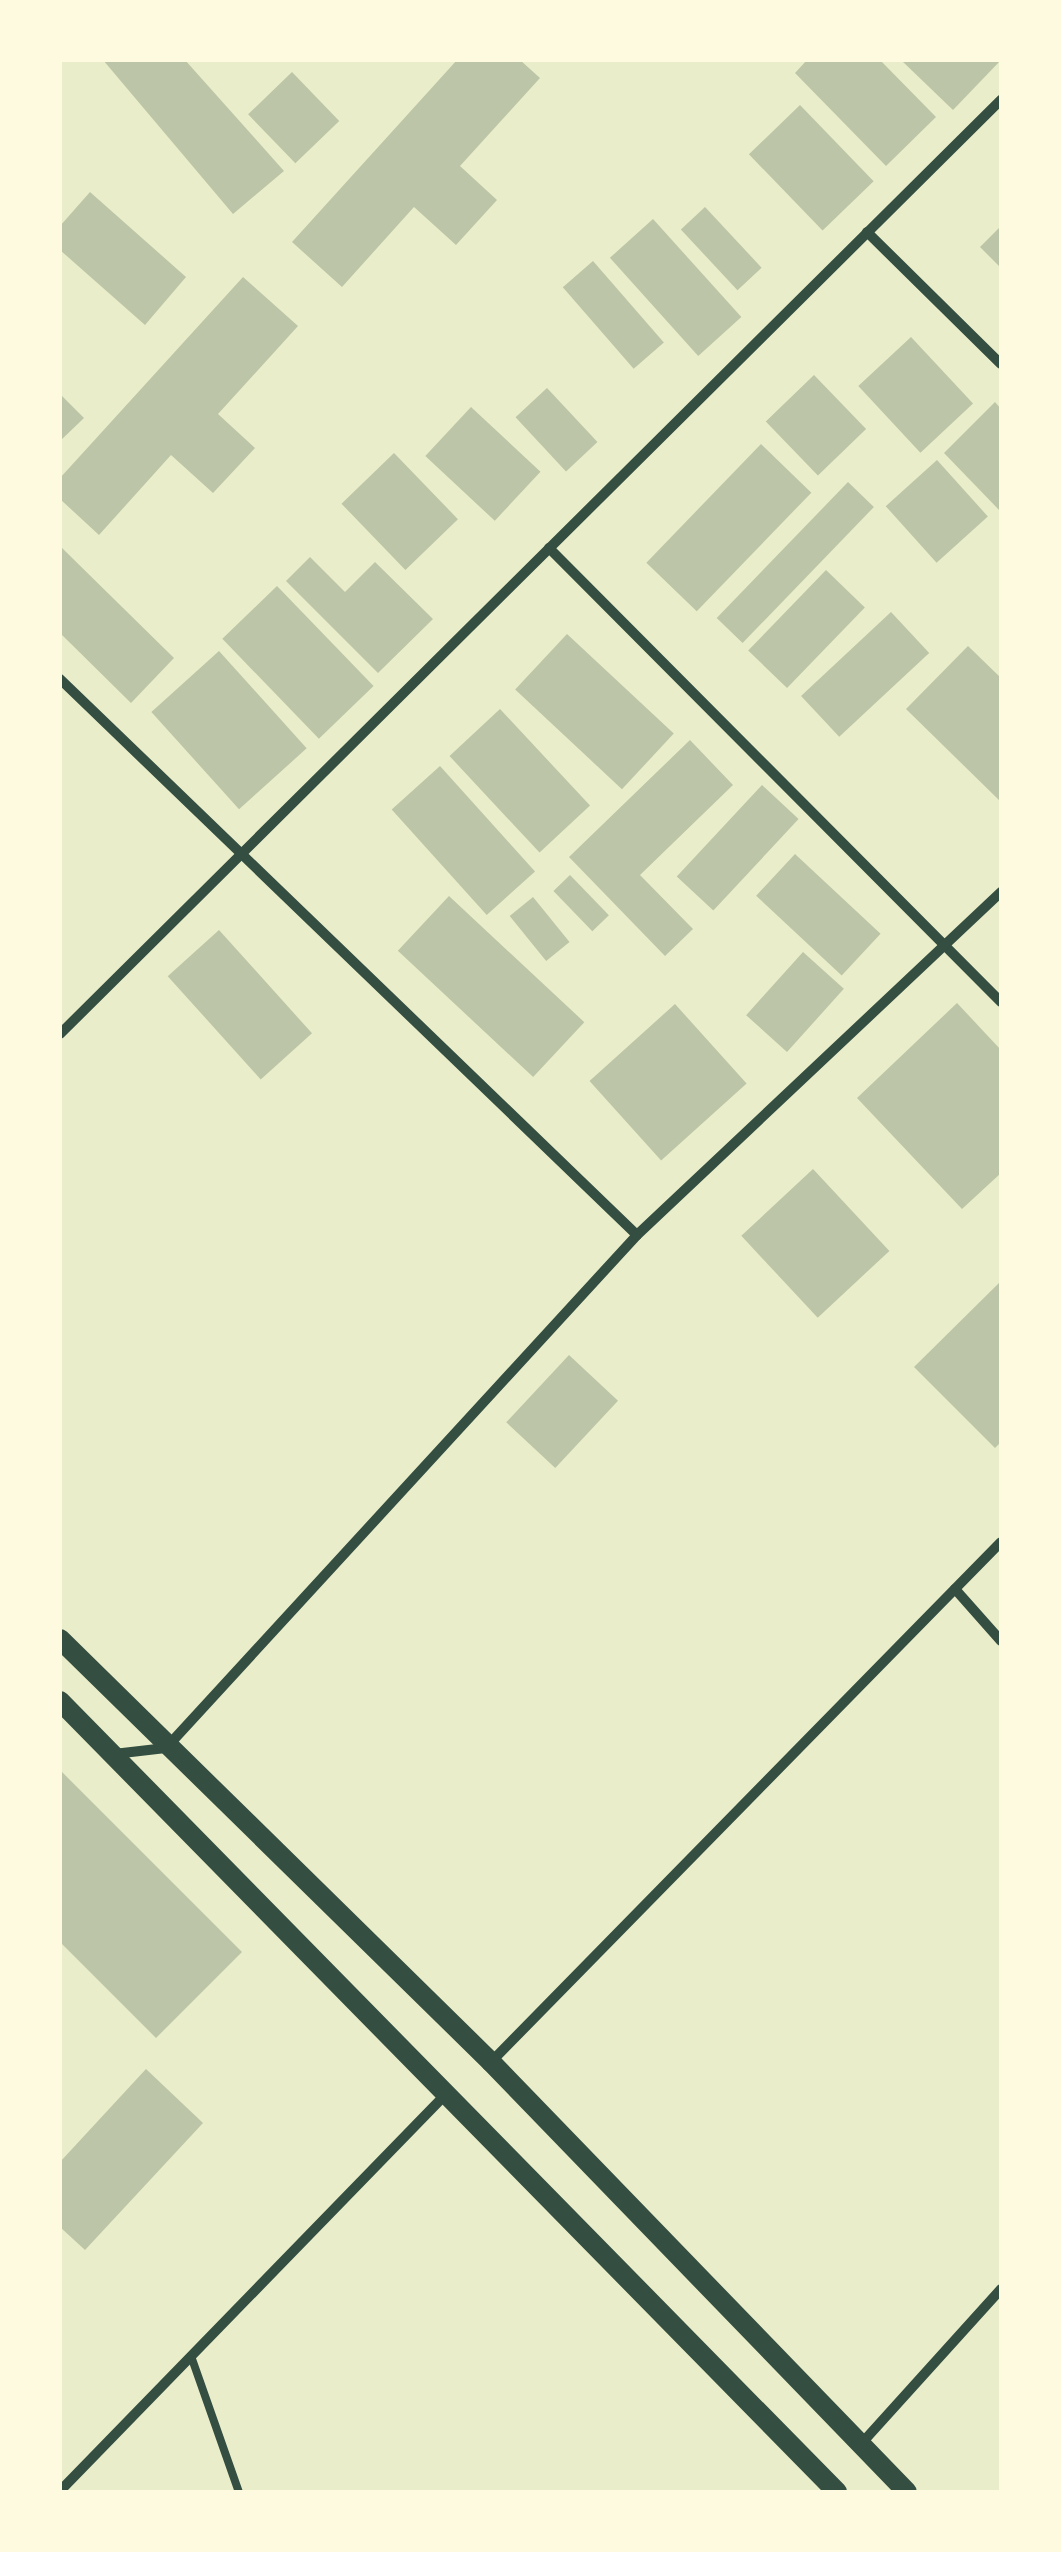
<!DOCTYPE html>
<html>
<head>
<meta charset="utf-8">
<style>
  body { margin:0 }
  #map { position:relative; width:1061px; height:2552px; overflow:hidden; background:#e9edc9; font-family:"Archivo Narrow",sans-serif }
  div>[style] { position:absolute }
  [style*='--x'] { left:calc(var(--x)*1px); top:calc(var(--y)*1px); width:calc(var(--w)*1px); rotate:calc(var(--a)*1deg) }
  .building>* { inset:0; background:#bcc5a7; transform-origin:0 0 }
  .service>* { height:8px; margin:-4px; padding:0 4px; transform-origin:4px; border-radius:4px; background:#344e41 }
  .minor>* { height:10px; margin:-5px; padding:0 5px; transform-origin:5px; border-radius:5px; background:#344e41 }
  .secondary>* { height:20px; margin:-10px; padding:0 10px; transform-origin:10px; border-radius:10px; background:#344e41 }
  span { translate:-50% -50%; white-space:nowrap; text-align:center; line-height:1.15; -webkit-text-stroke:8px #fefae0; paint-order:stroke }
  .frame { position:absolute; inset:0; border:62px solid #fefae0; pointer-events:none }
</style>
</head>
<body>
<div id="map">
  <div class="building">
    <div style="clip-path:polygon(103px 60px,185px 60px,284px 171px,233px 214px)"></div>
    <div style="clip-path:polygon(457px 60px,520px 60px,540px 78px,460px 166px,497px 200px,456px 245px,414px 207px,342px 287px,292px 242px)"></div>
    <div style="clip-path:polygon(807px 60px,880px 60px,936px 117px,886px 166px,795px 73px)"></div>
    <div style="clip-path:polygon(901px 60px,1001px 60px,953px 110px)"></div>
    <div style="left:292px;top:72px;width:68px;height:61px;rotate:46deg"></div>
    <div style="left:800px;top:105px;width:106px;height:71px;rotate:46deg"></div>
    <div style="clip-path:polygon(90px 192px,186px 277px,145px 325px,60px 250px,60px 226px)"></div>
    <div style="left:705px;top:207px;width:83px;height:33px;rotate:47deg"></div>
    <div style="left:653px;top:219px;width:132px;height:58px;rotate:48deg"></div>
    <div style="clip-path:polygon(1001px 226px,1001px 268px,980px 247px)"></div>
    <div style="left:593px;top:261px;width:108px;height:40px;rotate:49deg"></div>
    <div style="clip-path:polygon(243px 277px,298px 326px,218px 414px,255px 448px,213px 493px,171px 455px,99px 535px,60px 499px,60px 478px)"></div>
    <div style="left:911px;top:337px;width:91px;height:72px;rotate:47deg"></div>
    <div style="left:814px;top:375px;width:75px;height:67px;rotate:46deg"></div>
    <div style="left:547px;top:388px;width:74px;height:43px;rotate:47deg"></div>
    <div style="clip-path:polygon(60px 394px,84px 418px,60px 441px)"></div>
    <div style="clip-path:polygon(995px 402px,1001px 409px,1001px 512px,944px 453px)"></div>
    <div style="left:471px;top:407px;width:95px;height:67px;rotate:43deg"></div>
    <div style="left:761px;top:444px;width:70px;height:165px;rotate:44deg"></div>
    <div style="left:394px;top:453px;width:92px;height:73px;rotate:46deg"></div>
    <div style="left:937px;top:460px;width:76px;height:69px;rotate:48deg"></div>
    <div style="left:848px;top:482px;width:36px;height:189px;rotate:44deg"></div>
    <div style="clip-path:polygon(60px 546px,174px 658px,131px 703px,60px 633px)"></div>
    <div style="clip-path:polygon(310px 557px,345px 592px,375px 562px,433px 619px,378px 673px,286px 581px)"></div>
    <div style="left:826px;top:570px;width:54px;height:112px;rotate:44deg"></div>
    <div style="left:277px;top:586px;width:139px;height:76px;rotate:46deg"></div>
    <div style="left:891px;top:612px;width:56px;height:123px;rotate:47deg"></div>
    <div style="left:567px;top:634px;width:146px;height:76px;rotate:43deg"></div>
    <div style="clip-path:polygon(968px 646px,1001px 678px,1001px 802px,906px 709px)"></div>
    <div style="left:219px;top:651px;width:131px;height:91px;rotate:48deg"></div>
    <div style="left:500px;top:709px;width:132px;height:69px;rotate:47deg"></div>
    <div style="clip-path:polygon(690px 740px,733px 785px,640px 875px,693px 929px,665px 956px,569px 857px)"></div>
    <div style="left:440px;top:766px;width:142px;height:65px;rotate:48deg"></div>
    <div style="left:762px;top:785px;width:50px;height:125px;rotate:43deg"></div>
    <div style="left:795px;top:854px;width:117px;height:57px;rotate:43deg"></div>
    <div style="left:570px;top:875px;width:56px;height:23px;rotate:46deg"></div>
    <div style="left:449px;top:896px;width:185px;height:75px;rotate:43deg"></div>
    <div style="left:533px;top:897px;width:58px;height:30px;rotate:51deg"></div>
    <div style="left:219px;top:930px;width:139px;height:69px;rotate:48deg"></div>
    <div style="left:803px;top:952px;width:55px;height:85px;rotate:42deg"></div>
    <div style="clip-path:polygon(957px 1003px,1001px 1050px,1001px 1173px,962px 1209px,857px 1098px)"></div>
    <div style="left:675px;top:1004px;width:107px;height:115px;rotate:48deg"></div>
    <div style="left:813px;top:1169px;width:112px;height:98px;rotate:47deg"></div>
    <div style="clip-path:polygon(999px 1283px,1001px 1442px,995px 1448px,914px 1367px)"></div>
    <div style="left:569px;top:1355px;width:67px;height:92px;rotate:43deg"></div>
    <div style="clip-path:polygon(60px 1770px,242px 1952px,156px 2038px,60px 1942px)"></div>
    <div style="clip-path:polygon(146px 2069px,203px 2123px,85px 2250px,60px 2227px,60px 2162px)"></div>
  </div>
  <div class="service">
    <div style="--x:191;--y:2356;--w:144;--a:70.6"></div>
  </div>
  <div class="minor">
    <div style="--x:867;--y:232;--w:188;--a:44.6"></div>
    <div style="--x:549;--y:548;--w:641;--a:45.13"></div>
    <div style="--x:60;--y:679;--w:801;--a:43.94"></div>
    <div style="--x:60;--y:1034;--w:1326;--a:-44.79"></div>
    <div style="--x:955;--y:1589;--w:69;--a:48.5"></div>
    <div style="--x:114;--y:1754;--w:52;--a:-6.6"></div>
    <div style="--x:166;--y:1748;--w:696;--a:-47.44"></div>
    <div style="--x:637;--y:1235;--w:500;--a:-43.3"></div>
    <div style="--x:491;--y:2062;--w:728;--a:-45.56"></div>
    <div style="--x:861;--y:2444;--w:209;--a:-47.9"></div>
    <div style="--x:60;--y:2491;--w:554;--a:-45.8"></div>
  </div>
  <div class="secondary">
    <div style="--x:60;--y:1639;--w:604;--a:44.46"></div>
    <div style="--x:491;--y:2062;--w:598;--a:45.95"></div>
    <div style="--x:60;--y:1701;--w:1109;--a:45.51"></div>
  </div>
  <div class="frame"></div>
</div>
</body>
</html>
